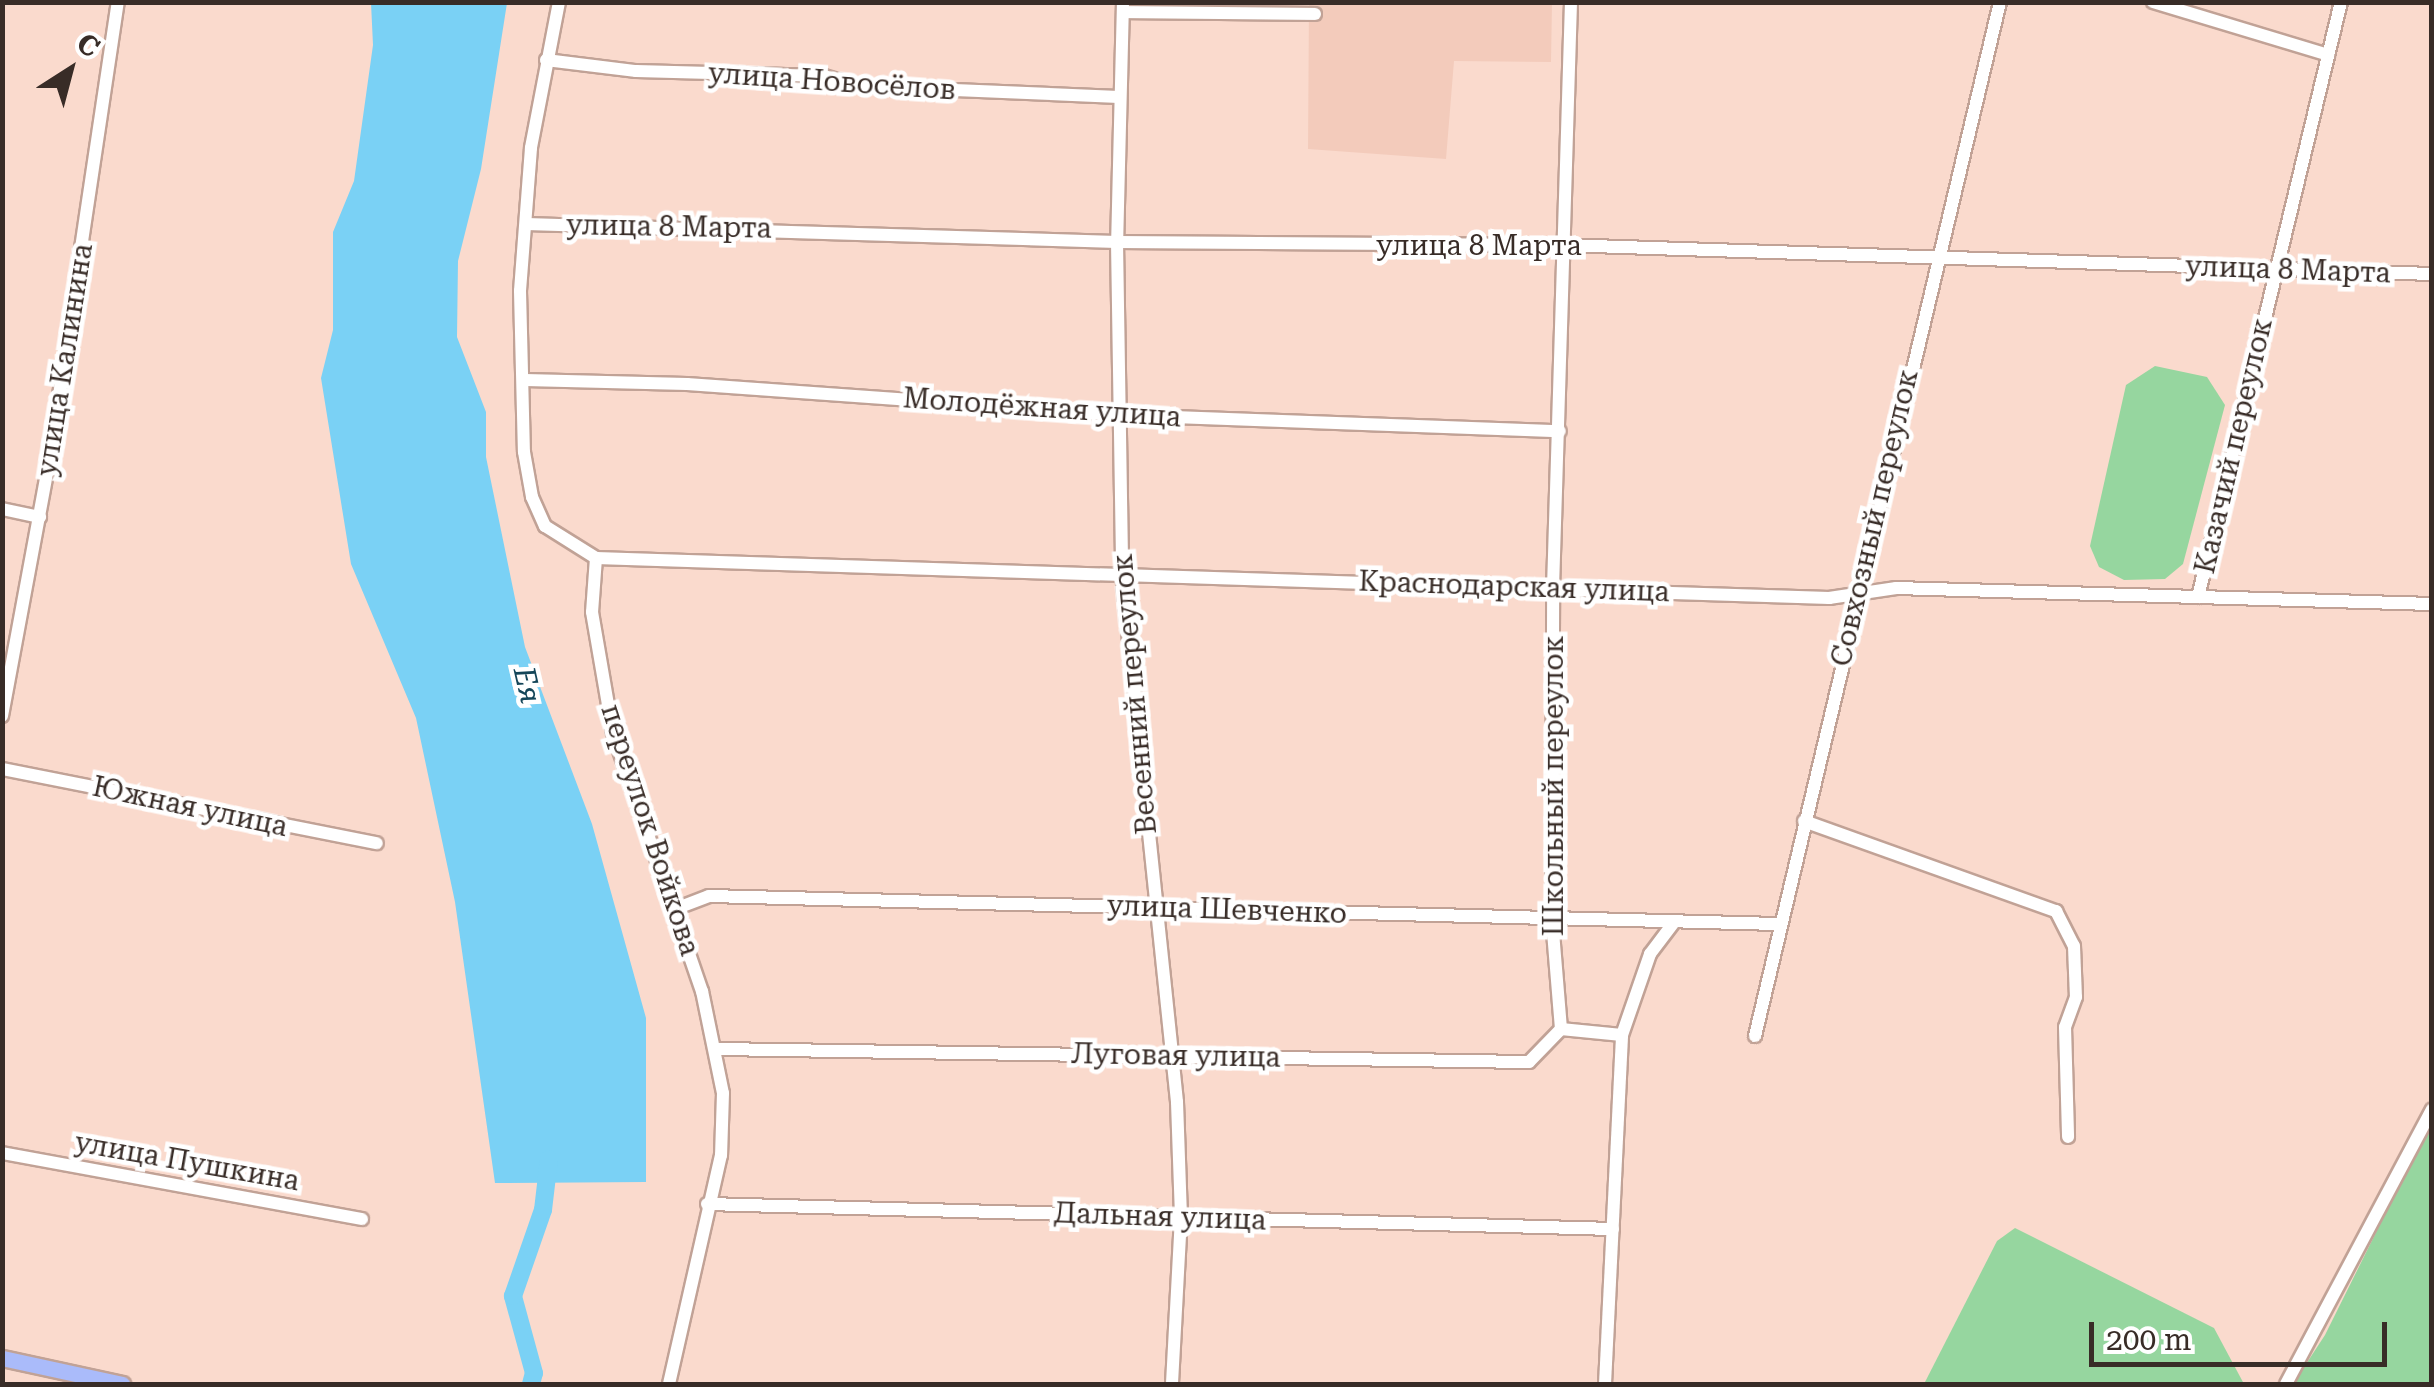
<!DOCTYPE html>
<html>
<head>
<meta charset="utf-8">
<style>
  body { margin:0 }
  #map { position:relative; width:2434px; height:1387px; overflow:hidden; background:#fadacd; font-family:"Roboto Serif",serif }
  div>[style] { position:absolute }
  [style*='--x'] { left:calc(var(--x)*1px); top:calc(var(--y)*1px); width:calc(var(--w)*1px); rotate:calc(var(--a)*1deg) }
  .built>* { inset:0; background:#f3cbbb }
  .green>* { inset:0; background:#96d69f }
  .water>* { inset:0; background:#7ad1f5 }
  .river>* { height:18px; margin:-9px; padding:0 9px; transform-origin:9px; border-radius:9px; background:#7ad1f5 }
  .roads { filter:drop-shadow(2px 0 #c1a296) drop-shadow(-2px 0 #c1a296) drop-shadow(0 2px #c1a296) drop-shadow(0 -2px #c1a296) }
  .minor>* { height:12px; margin:-6px; padding:0 6px; transform-origin:6px; border-radius:6px; background:#fff }
  .major>* { height:15px; margin:-7.5px; padding:0 7.5px; transform-origin:7.5px; border-radius:7.5px; background:#aabbfa }
  span { translate:-50% -50%; white-space:nowrap; text-align:center; line-height:1.15; -webkit-text-stroke:9px #fff; paint-order:stroke }
  .street-label { font-size:28px; color:#382c27 }
  .water-label { font-size:30px; color:#144659; font-style:italic }
  .frame { position:absolute; inset:0; border:5px solid #382c27; pointer-events:none }
  .north { position:absolute; left:20px; top:20px; width:100px; height:100px; -webkit-text-stroke:8px #fff; paint-order:stroke; rotate:36deg; font-size:28px; font-weight:700; line-height:40px; text-align:center; color:#382c27 }
  .north::after { content:''; display:block; margin:auto; width:35px; height:45px; background:#382c27; clip-path:polygon(50% 0,100% 100%,50% 72%,0 100%) }
  .scale { position:absolute; left:2089px; top:1322px; width:298px; height:45px; box-sizing:border-box; border:5px solid #382c27; border-top:0; padding-left:12px; font-size:30px; line-height:35px; white-space:nowrap; color:#382c27; -webkit-text-stroke:8px #fff; paint-order:stroke }
</style>
</head>
<body>
<div id="map">
  <div class="built">
    <div style="clip-path:polygon(1309px 3px,1552px 3px,1551px 62px,1454px 61px,1446px 159px,1308px 149px)"></div>
  </div>
  <div class="green">
    <div style="clip-path:polygon(2155px 366px,2207px 377px,2225px 405px,2183px 564px,2165px 579px,2124px 580px,2099px 567px,2090px 546px,2126px 385px)"></div>
    <div style="clip-path:polygon(2431px 1122px,2431px 1384px,2293px 1384px,2325px 1335px)"></div>
    <div style="clip-path:polygon(2015px 1228px,2214px 1328px,2244px 1384px,1924px 1384px,1997px 1241px)"></div>
  </div>
  <div class="water">
    <div style="clip-path:polygon(371px 3px,507px 3px,481px 169px,458px 261px,457px 337px,486px 412px,486px 457px,525px 647px,592px 824px,646px 1018px,646px 1182px,495px 1183px,455px 902px,416px 718px,351px 564px,321px 378px,333px 330px,333px 232px,354px 181px,373px 45px)"></div>
  </div>
  <div class="river">
    <div style="--x:531;--y:1384;--w:11;--a:-75"></div>
    <div style="--x:534;--y:1373;--w:80;--a:-105.3"></div>
    <div style="--x:513;--y:1296;--w:91;--a:-70.8"></div>
    <div style="--x:543;--y:1210;--w:51;--a:-83.3"></div>
  </div>
  <div class="roads">
    <div class="minor">
      <div style="--x:559;--y:2;--w:149;--a:100.9"></div>
      <div style="--x:531;--y:148;--w:143;--a:94.4"></div>
      <div style="--x:520;--y:291;--w:161;--a:88.6"></div>
      <div style="--x:524;--y:452;--w:46;--a:79.9"></div>
      <div style="--x:532;--y:497;--w:32;--a:66"></div>
      <div style="--x:545;--y:526;--w:60;--a:32.1"></div>
      <div style="--x:596;--y:558;--w:54;--a:94.2"></div>
      <div style="--x:592;--y:612;--w:123;--a:80.2"></div>
      <div style="--x:613;--y:733;--w:273;--a:71"></div>
      <div style="--x:702;--y:991;--w:104;--a:78.4"></div>
      <div style="--x:723;--y:1093;--w:62;--a:91.8"></div>
      <div style="--x:721;--y:1155;--w:235;--a:102.8"></div>
      <div style="--x:1123;--y:2;--w:240;--a:91.4"></div>
      <div style="--x:1117;--y:242;--w:332;--a:89.1"></div>
      <div style="--x:1122;--y:574;--w:531;--a:84.05"></div>
      <div style="--x:1177;--y:1102;--w:115;--a:88"></div>
      <div style="--x:1181;--y:1217;--w:167;--a:93.1"></div>
      <div style="--x:2153;--y:2;--w:183;--a:16.8"></div>
      <div style="--x:1123;--y:12;--w:192;--a:0.6"></div>
      <div style="--x:546;--y:60;--w:91;--a:7"></div>
      <div style="--x:636;--y:71;--w:188;--a:1.5"></div>
      <div style="--x:824;--y:76;--w:35;--a:16"></div>
      <div style="--x:858;--y:86;--w:261;--a:2.4"></div>
      <div style="--x:526;--y:224;--w:591;--a:1.74"></div>
      <div style="--x:1117;--y:242;--w:445;--a:0.4"></div>
      <div style="--x:1562;--y:245;--w:870;--a:1.91"></div>
      <div style="--x:525;--y:380;--w:162;--a:1.4"></div>
      <div style="--x:687;--y:384;--w:433;--a:4.1"></div>
      <div style="--x:1119;--y:415;--w:441;--a:2.1"></div>
      <div style="--x:2;--y:509;--w:39;--a:12"></div>
      <div style="--x:596;--y:558;--w:1234;--a:1.86"></div>
      <div style="--x:1829;--y:598;--w:68;--a:-8.5"></div>
      <div style="--x:1896;--y:588;--w:536;--a:1.71"></div>
      <div style="--x:2198;--y:597;--w:612;--a:-76.49"></div>
      <div style="--x:2;--y:716;--w:251;--a:-79.5"></div>
      <div style="--x:48;--y:469;--w:472;--a:-81.5"></div>
      <div style="--x:2;--y:769;--w:382;--a:11.2"></div>
      <div style="--x:1804;--y:821;--w:268;--a:19.7"></div>
      <div style="--x:2056;--y:911;--w:39;--a:63"></div>
      <div style="--x:2074;--y:946;--w:51;--a:87.8"></div>
      <div style="--x:2076;--y:997;--w:32;--a:110"></div>
      <div style="--x:2065;--y:1027;--w:110;--a:88.4"></div>
      <div style="--x:675;--y:909;--w:36;--a:-21"></div>
      <div style="--x:709;--y:896;--w:1072;--a:1.5"></div>
      <div style="--x:1561;--y:1029;--w:110;--a:-94.7"></div>
      <div style="--x:1552;--y:919;--w:331;--a:-89.8"></div>
      <div style="--x:1553;--y:588;--w:586;--a:-88.24"></div>
      <div style="--x:1755;--y:1036;--w:1063;--a:-76.67"></div>
      <div style="--x:717;--y:1049;--w:812;--a:0.92"></div>
      <div style="--x:1529;--y:1062;--w:46;--a:-45.9"></div>
      <div style="--x:1561;--y:1029;--w:61;--a:5.6"></div>
      <div style="--x:2;--y:1153;--w:366;--a:10.4"></div>
      <div style="--x:707;--y:1204;--w:906;--a:1.58"></div>
      <div style="--x:1605;--y:1384;--w:349;--a:-87.2"></div>
      <div style="--x:1622;--y:1035;--w:86;--a:-70.9"></div>
      <div style="--x:1650;--y:954;--w:40;--a:-53"></div>
      <div style="--x:2286;--y:1384;--w:311;--a:-62"></div>
    </div>
    <div class="major">
      <div style="--x:2;--y:1358;--w:123;--a:12.2"></div>
    </div>
  </div>
  <div class="street-label">
    <span style="left:832px;top:82px;rotate:4deg">улица Новосёлов</span>
    <span style="left:669px;top:227px;rotate:1deg">улица 8 Марта</span>
    <span style="left:1479px;top:246px">улица 8 Марта</span>
    <span style="left:2288px;top:270px;rotate:2deg">улица 8 Марта</span>
    <span style="left:65px;top:360px;rotate:-81deg">улица Калинина</span>
    <span style="left:1042px;top:408px;rotate:4deg">Молодёжная улица</span>
    <span style="left:2234px;top:446px;rotate:-77deg">Казачий переулок</span>
    <span style="left:1875px;top:518px;rotate:-77deg">Совхозный переулок</span>
    <span style="left:1514px;top:587px;rotate:2deg">Краснодарская улица</span>
    <span style="left:1135px;top:694px;rotate:-95deg">Весенний переулок</span>
    <span style="left:1554px;top:786px;rotate:-90deg">Школьный переулок</span>
    <span style="left:190px;top:807px;rotate:12deg">Южная улица</span>
    <span style="left:650px;top:830px;rotate:72deg">переулок Войкова</span>
    <span style="left:1227px;top:910px;rotate:2deg">улица Шевченко</span>
    <span style="left:1176px;top:1056px;rotate:1deg">Луговая улица</span>
    <span style="left:187px;top:1162px;rotate:10deg">улица Пушкина</span>
    <span style="left:1160px;top:1217px;rotate:2deg">Дальная улица</span>
  </div>
  <div class="water-label">
    <span style="left:527px;top:685px;rotate:77deg">Ея</span>
  </div>
  <div class="frame"></div>
  <div class="north">С</div>
  <div class="scale">200 m</div>
</div>
</body>
</html>
